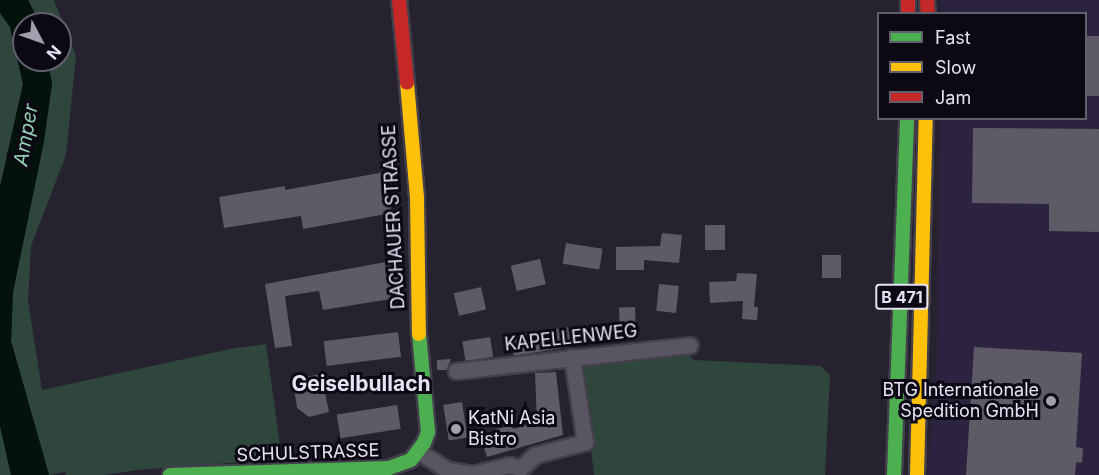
<!DOCTYPE html>
<html>
<head>
<meta charset="utf-8">
<style>
  body { margin:0 }
  #map { position:relative; width:1099px; height:475px; overflow:hidden; background:#262230; font-family:Inter,sans-serif }
  div>[style] { position:absolute }
  [style*='--x'] { left:calc(var(--x)*1px); top:calc(var(--y)*1px); width:calc(var(--w)*1px); rotate:calc(var(--a)*1deg) }
  .built>* { inset:0; background:#2c2341 }
  .green>* { inset:0; background:#2e463c }
  .water>* { inset:0; background:#03120b }
  .building>* { inset:0; background:#5e5b67; transform-origin:0 0 }
  .roads { filter:drop-shadow(2px 0 #433f4b) drop-shadow(-2px 0 #433f4b) drop-shadow(0 2px #433f4b) drop-shadow(0 -2px #433f4b) }
  .street>* { height:15px; margin:-7.5px; padding:0 7.5px; transform-origin:7.5px; border-radius:7.5px; background:#595662 }
  .fast>* { height:14px; margin:-7px; padding:0 7px; transform-origin:7px; border-radius:7px; background:#4caf50 }
  .slow>* { height:14px; margin:-7px; padding:0 7px; transform-origin:7px; border-radius:7px; background:#ffc107 }
  .jam>* { height:14px; margin:-7px; padding:0 7px; transform-origin:7px; border-radius:7px; background:#c62828 }
  .dots>* { width:16px; height:16px; translate:-50% -50%; box-sizing:border-box; border:3px solid #0c0914; border-radius:50% }
  span { translate:-50% -50%; white-space:nowrap; text-align:center; line-height:1.15; -webkit-text-stroke:6px #0c0914; paint-order:stroke }
  .shield-label span { padding:2px 4px; background:#0c0914; border:2px solid; border-radius:4px; -webkit-text-stroke-width:0 }
  .shield-label { font-size:16px; color:#e6e2f4; font-weight:700 }
  .street-label { font-size:18px; color:#e6e2f4 }
  .poi-label { font-size:18px; color:#e6e2f4 }
  .right { translate:-100% -50%; text-align:right }
  .left { translate:0 -50%; text-align:left }
  .water-label { font-size:20px; color:#93ceb0; font-style:italic }
  .quarter-label { font-size:21px; color:#e6e2f4; font-weight:700 }
  .legend { position:absolute; left:877px; top:12px; width:210px; height:108px; box-sizing:border-box; background:#0c0914; border:2px solid #63606e; margin:0; padding:8px 10px; list-style:none; font-size:18px; color:#e6e2f4 }
  .legend li { display:flex; align-items:center; gap:12px; height:30px }
  .legend b { width:30px; border:2px solid #63606e }
  .north { position:absolute; left:12px; top:12px; width:60px; height:60px; box-sizing:border-box; background:#0c0914; border:2px solid #63606e; border-radius:50%; rotate:131deg; font-size:16px; font-weight:700; line-height:24px; text-align:center; color:#e6e2f4 }
  .north::after { content:''; display:block; margin:auto; width:21px; height:27px; background:#a39faf; clip-path:polygon(50% 0,100% 100%,50% 72%,0 100%) }
</style>
</head>
<body>
<div id="map">
  <div class="built">
    <div style="clip-path:polygon(941px 0,1099px 0,1099px 475px,927px 475px,937px 353px,939px 119px,1086px 118px,1086px 14px,940px 13px)"></div>
  </div>
  <div class="green">
    <div style="clip-path:polygon(28px 0,54px 0,76px 56px,66px 155px,31px 246px,28px 301px,42px 390px,230px 349px,266px 344px,282px 459px,137px 470px,104px 475px,66px 475px,65px 472px,49px 475px,11px 341px,13px 292px,44px 141px,52px 84px,47px 60px,60px 60px,60px 24px,40px 24px)"></div>
    <div style="clip-path:polygon(0 13px,10px 27px,23px 84px,0 187px)"></div>
    <div style="clip-path:polygon(684px 349px,694px 360px,821px 366px,830px 375px,825px 475px,594px 475px,581px 360px)"></div>
    <div style="clip-path:polygon(0 426px,11px 475px,0 475px)"></div>
  </div>
  <div class="water">
    <div style="clip-path:polygon(0 0,28px 0,40px 24px,24px 24px,24px 60px,47px 60px,52px 83px,44px 141px,13px 292px,11px 341px,49px 475px,11px 475px,0 426px,0 187px,23px 84px,10px 27px,0 13px)"></div>
  </div>
  <div class="building">
    <div style="left:1086px;top:36px;width:13px;height:60px"></div>
    <div style="clip-path:polygon(973px 128px,1099px 129px,1099px 232px,1049px 231px,1049px 204px,972px 203px)"></div>
    <div style="clip-path:polygon(385px 172px,392px 213px,303px 229px,301px 216px,224px 228px,219px 197px,285px 186px,285px 190px)"></div>
    <div style="left:705px;top:225px;width:20px;height:25px"></div>
    <div style="clip-path:polygon(662px 233px,682px 235px,679px 263px,644px 260px,644px 270px,616px 270px,616px 247px,660px 246px)"></div>
    <div style="left:566px;top:243px;width:37px;height:21px;rotate:9deg"></div>
    <div style="left:822px;top:255px;width:19px;height:23px"></div>
    <div style="left:540px;top:259px;width:26px;height:30px;rotate:77deg"></div>
    <div style="clip-path:polygon(397px 260px,403px 297px,323px 310px,319px 291px,285px 296px,292px 346px,275px 348px,265px 284px)"></div>
    <div style="clip-path:polygon(737px 273px,757px 274px,754px 307px,758px 307px,757px 320px,742px 319px,743px 301px,710px 303px,709px 282px,736px 281px)"></div>
    <div style="left:659px;top:284px;width:20px;height:27px;rotate:6deg"></div>
    <div style="left:481px;top:287px;width:23px;height:28px;rotate:77deg"></div>
    <div style="left:635px;top:307px;width:23px;height:16px;rotate:88deg"></div>
    <div style="left:568px;top:327px;width:20px;height:58px;rotate:81deg"></div>
    <div style="left:398px;top:332px;width:25px;height:75px;rotate:83deg"></div>
    <div style="left:490px;top:337px;width:20px;height:28px;rotate:81deg"></div>
    <div style="clip-path:polygon(974px 347px,1082px 353px,1076px 447px,1083px 448px,1082px 463px,1076px 462px,1075px 475px,966px 475px)"></div>
    <div style="clip-path:polygon(451px 359px,447px 370px,437px 370px,437px 360px)"></div>
    <div style="clip-path:polygon(556px 372px,563px 435px,487px 457px,481px 438px,493px 433px,493px 430px,512px 425px,513px 429px,537px 422px,535px 373px)"></div>
    <div style="clip-path:polygon(321px 374px,329px 412px,309px 417px,297px 408px,294px 388px,300px 378px)"></div>
    <div style="left:462px;top:402px;width:36px;height:19px;rotate:81deg"></div>
    <div style="left:397px;top:405px;width:24px;height:61px;rotate:81deg"></div>
  </div>
  <div class="roads">
    <div class="street">
      <div style="--x:456;--y:371;--w:235;--a:-6.3"></div>
      <div style="--x:419;--y:452;--w:34;--a:32"></div>
      <div style="--x:448;--y:470;--w:25;--a:9"></div>
      <div style="--x:473;--y:474;--w:37;--a:-14"></div>
      <div style="--x:509;--y:465;--w:12;--a:14"></div>
      <div style="--x:521;--y:468;--w:19;--a:-43"></div>
      <div style="--x:535;--y:455;--w:52;--a:-14.6"></div>
      <div style="--x:585;--y:442;--w:86;--a:-98.7"></div>
    </div>
    <div class="fast">
      <div style="--x:170;--y:475;--w:219;--a:-1.8"></div>
      <div style="--x:389;--y:468;--w:23;--a:-20"></div>
      <div style="--x:411;--y:460;--w:21;--a:-53"></div>
      <div style="--x:424;--y:443;--w:12;--a:-70"></div>
      <div style="--x:428;--y:432;--w:98;--a:-95.2"></div>
      <div style="--x:894;--y:475;--w:357;--a:-87.9"></div>
    </div>
    <div class="slow">
      <div style="--x:407;--y:83;--w:115;--a:85"></div>
      <div style="--x:417;--y:198;--w:136;--a:89.2"></div>
      <div style="--x:917;--y:475;--w:357;--a:-88.6"></div>
    </div>
    <div class="jam">
      <div style="--x:399;--y:0;--w:83;--a:84.5"></div>
      <div style="--x:908;--y:0;--w:14;--a:90"></div>
      <div style="--x:927;--y:0;--w:14;--a:86"></div>
    </div>
  </div>
  <div class="dots">
    <div style="left:1051px;top:401px;background:#a39faf"></div>
    <div style="left:456px;top:429px;background:#a39faf"></div>
  </div>
  <div class="shield-label">
    <span style="left:902px;top:297px">B 471</span>
  </div>
  <div class="street-label">
    <span style="left:394px;top:217px;rotate:-93deg">DACHAUER STRASSE</span>
    <span style="left:571px;top:338px;rotate:-6deg">KAPELLENWEG</span>
    <span style="left:308px;top:453px;rotate:-2deg">SCHULSTRASSE</span>
  </div>
  <div class="poi-label">
    <span class="right" style="left:1039px;top:401px">BTG Internationale<br>Spedition GmbH</span>
    <span class="left" style="left:468px;top:429px">KatNi Asia<br>Bistro</span>
  </div>
  <div class="water-label">
    <span style="left:26px;top:135px;rotate:-80deg">Amper</span>
  </div>
  <div class="quarter-label">
    <span style="left:361px;top:384px">Geiselbullach</span>
  </div>
  <ul class="legend">
  <li><b style="height:8px;background:#4caf50"></b>Fast</li>
  <li><b style="height:8px;background:#ffc107"></b>Slow</li>
  <li><b style="height:8px;background:#c62828"></b>Jam</li>
  </ul>
  <div class="north">N</div>
</div>
</body>
</html>
